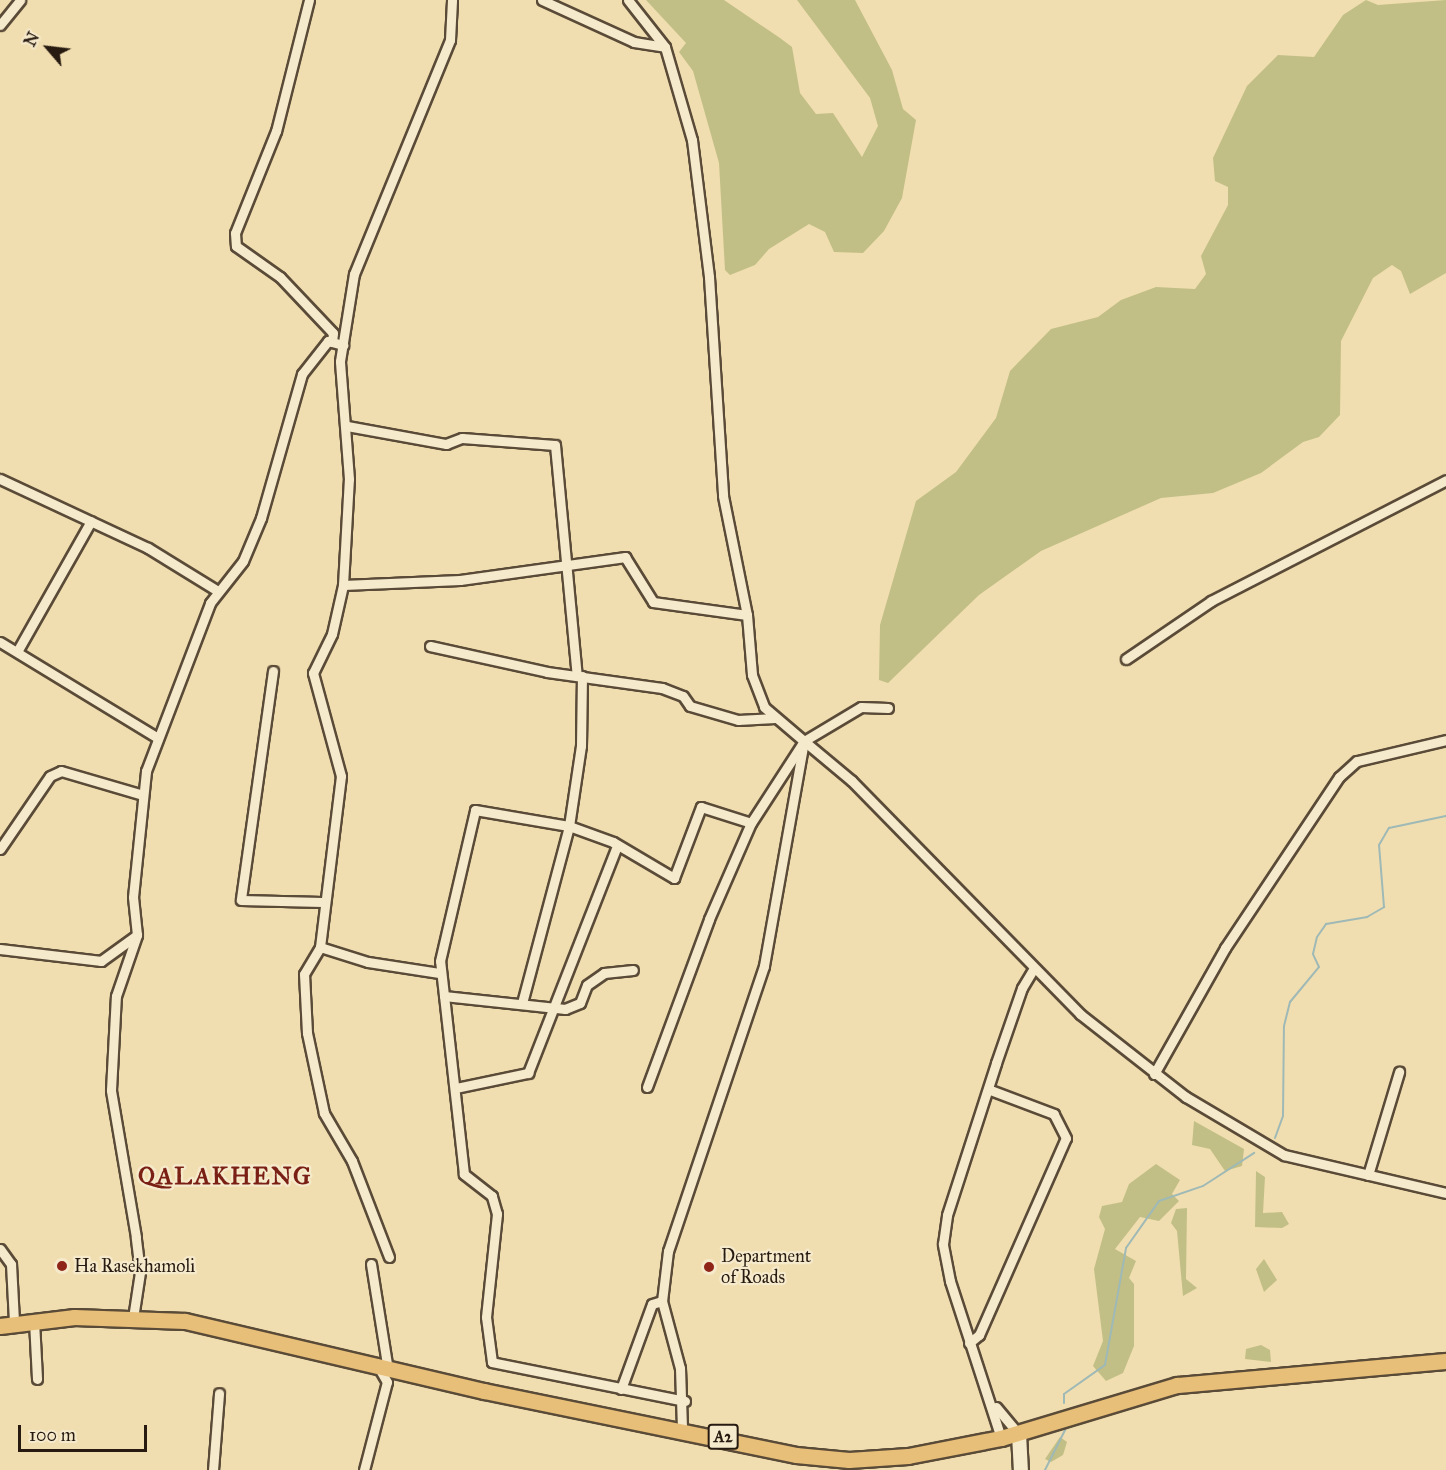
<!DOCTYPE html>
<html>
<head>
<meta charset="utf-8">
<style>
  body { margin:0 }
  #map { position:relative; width:1446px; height:1470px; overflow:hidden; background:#f1deb0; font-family:"IM FELL Great Primer",serif }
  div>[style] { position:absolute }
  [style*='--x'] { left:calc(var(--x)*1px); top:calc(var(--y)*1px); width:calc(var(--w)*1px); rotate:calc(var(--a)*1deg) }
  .green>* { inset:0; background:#c1bf86 }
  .stream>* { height:2px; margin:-1px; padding:0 1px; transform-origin:1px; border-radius:1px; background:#9fb9b6 }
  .roads { filter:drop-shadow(2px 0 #5a4b38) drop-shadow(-2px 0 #5a4b38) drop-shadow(0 2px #5a4b38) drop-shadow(0 -2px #5a4b38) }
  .street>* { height:9px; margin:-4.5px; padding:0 4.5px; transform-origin:4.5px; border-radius:4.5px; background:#f6eacc }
  .secondary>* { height:14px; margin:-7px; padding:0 7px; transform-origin:7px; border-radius:7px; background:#f6eacc }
  .primary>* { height:15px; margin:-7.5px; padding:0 7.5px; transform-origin:7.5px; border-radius:7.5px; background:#e8bf78 }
  .dots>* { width:16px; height:16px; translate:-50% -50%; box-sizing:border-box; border:3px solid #f6eacc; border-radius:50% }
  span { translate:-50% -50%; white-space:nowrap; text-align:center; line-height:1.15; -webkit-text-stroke:4.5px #f6eacc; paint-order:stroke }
  .shield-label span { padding:2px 4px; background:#f6eacc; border:2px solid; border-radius:4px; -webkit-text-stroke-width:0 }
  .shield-label { font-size:16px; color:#271a10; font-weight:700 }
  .poi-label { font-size:18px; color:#271a10 }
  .left { translate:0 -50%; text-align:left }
  .district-label { font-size:24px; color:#7a1f14; font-weight:700; letter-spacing:1.5px }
  .north { position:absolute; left:18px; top:18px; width:60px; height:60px; -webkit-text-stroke:4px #f6eacc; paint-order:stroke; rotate:298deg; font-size:16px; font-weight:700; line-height:24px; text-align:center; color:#271a10 }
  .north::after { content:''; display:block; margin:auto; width:21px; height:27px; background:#271a10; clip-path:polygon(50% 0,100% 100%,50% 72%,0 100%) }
  .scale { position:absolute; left:18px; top:1425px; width:129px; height:27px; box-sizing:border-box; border:3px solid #271a10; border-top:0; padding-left:8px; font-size:18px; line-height:21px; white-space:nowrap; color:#271a10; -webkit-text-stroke:4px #f6eacc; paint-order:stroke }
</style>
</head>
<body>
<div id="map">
  <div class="green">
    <div style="clip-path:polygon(646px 0,724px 0,780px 38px,792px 47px,800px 93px,816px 114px,833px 113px,862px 157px,878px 126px,870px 98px,797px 0,855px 0,892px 70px,903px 109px,916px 120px,902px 198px,884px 231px,863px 253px,834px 252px,825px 232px,809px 224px,769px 249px,755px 265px,730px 275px,725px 270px,719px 163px,693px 71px,679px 52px,686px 43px)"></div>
    <div style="clip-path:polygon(1366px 0,1378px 5px,1446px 0,1446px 273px,1410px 294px,1401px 271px,1392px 265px,1373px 278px,1341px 341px,1340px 415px,1319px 437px,1303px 442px,1261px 473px,1213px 493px,1161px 498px,1041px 551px,979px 595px,888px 683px,879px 680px,880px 625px,916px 501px,956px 472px,996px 418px,1010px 371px,1051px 329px,1098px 317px,1121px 300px,1156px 287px,1195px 289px,1206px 274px,1201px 256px,1228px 205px,1228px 187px,1215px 181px,1213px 158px,1247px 86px,1278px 55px,1314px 57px,1343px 15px)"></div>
    <div style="clip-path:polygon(1194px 1121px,1244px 1149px,1242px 1166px,1225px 1171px,1210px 1149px,1192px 1145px)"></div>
    <div style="clip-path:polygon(1156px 1164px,1180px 1180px,1172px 1194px,1179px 1201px,1159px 1221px,1140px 1217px,1115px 1249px,1136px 1261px,1129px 1278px,1134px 1284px,1134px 1346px,1123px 1373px,1106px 1381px,1093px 1366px,1103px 1341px,1094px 1269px,1105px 1229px,1099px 1217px,1102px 1206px,1122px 1202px,1129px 1184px)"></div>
    <div style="clip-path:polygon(1256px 1171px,1265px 1177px,1263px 1213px,1282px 1212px,1289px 1224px,1282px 1228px,1255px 1227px)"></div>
    <div style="clip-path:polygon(1187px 1208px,1186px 1279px,1197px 1288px,1183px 1296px,1177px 1231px,1171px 1223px,1176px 1209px)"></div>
    <div style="clip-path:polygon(1264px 1259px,1277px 1280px,1264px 1292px,1256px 1269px)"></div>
    <div style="clip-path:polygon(1261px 1345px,1270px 1350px,1271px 1362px,1245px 1359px,1246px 1349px)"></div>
    <div style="clip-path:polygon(1060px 1437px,1067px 1442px,1063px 1455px,1051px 1462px,1045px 1459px)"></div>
  </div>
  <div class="stream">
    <div style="--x:1275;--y:1138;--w:23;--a:-70"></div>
    <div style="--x:1283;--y:1116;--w:90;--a:-89.4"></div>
    <div style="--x:1284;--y:1026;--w:25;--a:-76"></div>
    <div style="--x:1290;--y:1002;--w:45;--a:-50.4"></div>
    <div style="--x:1319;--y:967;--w:14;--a:-115"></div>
    <div style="--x:1313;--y:954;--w:17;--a:-77"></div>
    <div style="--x:1317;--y:937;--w:16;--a:-55"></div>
    <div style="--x:1326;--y:924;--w:42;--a:-9.7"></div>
    <div style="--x:1367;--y:917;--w:20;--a:-30"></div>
    <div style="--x:1384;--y:907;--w:62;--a:-94.6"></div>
    <div style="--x:1379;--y:845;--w:20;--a:-60"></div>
    <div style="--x:1389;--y:828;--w:58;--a:-11.9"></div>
    <div style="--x:1064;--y:1403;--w:9;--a:-90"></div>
    <div style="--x:1064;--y:1394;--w:50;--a:-35.3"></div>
    <div style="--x:1105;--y:1365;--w:119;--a:-79.8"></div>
    <div style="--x:1126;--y:1248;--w:57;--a:-54.9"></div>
    <div style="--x:1159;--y:1201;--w:46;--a:-18.8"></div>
    <div style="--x:1203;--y:1186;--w:61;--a:-32.9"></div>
    <div style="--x:1045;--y:1470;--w:49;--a:-63.4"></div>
  </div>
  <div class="roads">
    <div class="street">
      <div style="--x:309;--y:0;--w:135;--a:104.1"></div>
      <div style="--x:276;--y:131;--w:110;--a:111.9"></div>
      <div style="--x:235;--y:233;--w:13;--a:86"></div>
      <div style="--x:236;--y:246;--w:54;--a:35.2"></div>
      <div style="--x:280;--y:277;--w:77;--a:46.6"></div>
      <div style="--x:333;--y:333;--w:9;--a:96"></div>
      <div style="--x:542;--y:0;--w:101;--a:24.5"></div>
      <div style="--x:634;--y:42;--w:31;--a:9"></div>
      <div style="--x:628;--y:0;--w:60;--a:51.8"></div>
      <div style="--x:665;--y:47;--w:97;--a:73.8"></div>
      <div style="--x:692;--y:140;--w:138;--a:82.9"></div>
      <div style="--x:709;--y:277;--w:219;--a:86.3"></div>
      <div style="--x:723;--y:496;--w:121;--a:78.6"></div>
      <div style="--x:747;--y:615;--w:60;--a:85.2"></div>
      <div style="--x:752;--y:675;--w:34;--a:69"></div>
      <div style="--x:764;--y:707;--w:52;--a:40.4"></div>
      <div style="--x:804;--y:741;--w:229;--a:100.1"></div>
      <div style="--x:764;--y:966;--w:301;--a:108.6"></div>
      <div style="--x:668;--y:1251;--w:50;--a:96.8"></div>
      <div style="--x:662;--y:1301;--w:69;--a:75"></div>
      <div style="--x:680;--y:1368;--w:59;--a:88.1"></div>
      <div style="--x:0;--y:25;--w:32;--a:-51"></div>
      <div style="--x:347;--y:426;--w:101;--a:10.3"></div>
      <div style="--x:446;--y:444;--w:17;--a:-21"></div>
      <div style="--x:462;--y:438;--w:93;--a:4.3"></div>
      <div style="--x:555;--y:445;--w:232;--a:84.6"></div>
      <div style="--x:0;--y:479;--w:163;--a:25"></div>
      <div style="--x:148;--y:548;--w:82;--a:31.6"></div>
      <div style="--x:343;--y:585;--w:117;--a:-2.4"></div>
      <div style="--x:460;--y:580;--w:167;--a:-7.9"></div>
      <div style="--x:625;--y:557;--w:53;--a:58.1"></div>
      <div style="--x:653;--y:602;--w:95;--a:7.9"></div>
      <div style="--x:0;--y:642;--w:185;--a:31.3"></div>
      <div style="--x:430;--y:646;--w:120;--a:12.5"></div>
      <div style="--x:547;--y:672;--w:116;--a:7.9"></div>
      <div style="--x:662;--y:688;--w:22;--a:21"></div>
      <div style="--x:683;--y:696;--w:12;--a:55"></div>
      <div style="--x:690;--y:706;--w:50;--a:16.3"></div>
      <div style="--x:738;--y:720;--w:37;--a:-3"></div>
      <div style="--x:18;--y:650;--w:148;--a:-60.5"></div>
      <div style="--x:1126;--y:659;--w:103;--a:-34.3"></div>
      <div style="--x:1211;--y:601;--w:264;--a:-27.2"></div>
      <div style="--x:273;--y:671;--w:231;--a:98"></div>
      <div style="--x:241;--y:900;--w:81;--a:1.4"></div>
      <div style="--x:804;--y:741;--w:62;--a:39.8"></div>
      <div style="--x:852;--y:781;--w:326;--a:45.6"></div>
      <div style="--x:1080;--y:1014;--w:135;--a:38.1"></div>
      <div style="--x:1186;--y:1097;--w:114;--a:30.6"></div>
      <div style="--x:1284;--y:1155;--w:166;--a:13.2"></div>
      <div style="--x:0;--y:849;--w:88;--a:-55.6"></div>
      <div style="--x:50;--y:776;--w:12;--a:-24"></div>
      <div style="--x:61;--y:771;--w:85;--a:16.3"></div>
      <div style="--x:320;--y:947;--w:50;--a:17.4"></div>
      <div style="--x:368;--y:962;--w:72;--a:8.8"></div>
      <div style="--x:0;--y:949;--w:102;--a:6.8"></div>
      <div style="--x:101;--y:961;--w:44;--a:-35.8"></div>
      <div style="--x:444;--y:996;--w:122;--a:6.1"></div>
      <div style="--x:565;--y:1009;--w:16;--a:-22"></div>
      <div style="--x:580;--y:1003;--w:19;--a:-69"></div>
      <div style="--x:587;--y:985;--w:21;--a:-35"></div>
      <div style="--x:604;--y:973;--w:29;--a:-6"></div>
      <div style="--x:522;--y:1003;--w:183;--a:-75.1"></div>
      <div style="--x:569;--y:826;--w:81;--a:-81.5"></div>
      <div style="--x:581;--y:746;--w:70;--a:-89.2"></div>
      <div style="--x:1154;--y:1074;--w:145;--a:-60.6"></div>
      <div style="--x:1225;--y:948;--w:206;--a:-56.3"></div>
      <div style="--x:1339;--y:777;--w:24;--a:-42"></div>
      <div style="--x:1357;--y:761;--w:91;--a:-13.3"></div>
      <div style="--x:647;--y:1087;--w:179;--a:-69.7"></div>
      <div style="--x:709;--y:919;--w:105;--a:-66.4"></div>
      <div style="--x:751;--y:823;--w:98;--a:-57.1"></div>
      <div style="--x:804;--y:741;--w:66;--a:-30.8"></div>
      <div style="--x:861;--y:707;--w:27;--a:2"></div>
      <div style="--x:456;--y:1088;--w:74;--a:-11.8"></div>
      <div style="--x:528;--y:1073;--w:244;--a:-68.6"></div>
      <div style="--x:1368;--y:1175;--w:108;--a:-73.2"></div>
      <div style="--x:0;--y:1249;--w:19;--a:54"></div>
      <div style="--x:11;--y:1264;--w:58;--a:87"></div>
      <div style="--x:389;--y:1257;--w:103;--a:-111.1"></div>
      <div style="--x:352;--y:1161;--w:56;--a:-120.3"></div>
      <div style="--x:324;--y:1113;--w:82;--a:-102"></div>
      <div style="--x:307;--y:1033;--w:59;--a:-92.9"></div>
      <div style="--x:304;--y:974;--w:31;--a:-59"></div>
      <div style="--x:320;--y:947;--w:172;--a:-83"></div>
      <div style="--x:341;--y:776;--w:107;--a:-105.2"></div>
      <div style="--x:313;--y:673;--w:43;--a:-64"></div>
      <div style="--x:332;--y:634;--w:50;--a:-77.3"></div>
      <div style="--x:343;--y:585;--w:106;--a:-86.8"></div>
      <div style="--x:349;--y:479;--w:118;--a:-94.4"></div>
      <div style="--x:340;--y:361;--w:88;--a:-80.9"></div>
      <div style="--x:354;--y:274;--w:253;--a:-67.7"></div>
      <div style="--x:450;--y:40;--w:40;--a:-87.1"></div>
      <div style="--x:371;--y:1264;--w:101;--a:80.9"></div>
      <div style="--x:133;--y:1318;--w:47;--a:-81.3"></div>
      <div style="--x:140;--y:1272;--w:35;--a:-97"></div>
      <div style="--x:136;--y:1237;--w:149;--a:-99.7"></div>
      <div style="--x:111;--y:1090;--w:94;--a:-87"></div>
      <div style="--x:116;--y:996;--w:65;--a:-71"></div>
      <div style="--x:137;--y:935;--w:38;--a:-96"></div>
      <div style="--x:133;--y:897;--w:127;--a:-84.1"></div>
      <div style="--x:146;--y:771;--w:180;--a:-69.1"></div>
      <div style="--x:210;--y:603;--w:53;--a:-51.8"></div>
      <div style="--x:243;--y:561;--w:47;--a:-67.3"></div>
      <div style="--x:261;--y:518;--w:150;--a:-74.1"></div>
      <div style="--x:302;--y:374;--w:42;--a:-51.8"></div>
      <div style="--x:328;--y:341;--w:16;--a:15"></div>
      <div style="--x:34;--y:1321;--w:58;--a:87"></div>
      <div style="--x:969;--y:1343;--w:13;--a:-39"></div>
      <div style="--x:979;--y:1335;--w:215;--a:-66.2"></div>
      <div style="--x:1066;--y:1138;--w:27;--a:-117"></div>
      <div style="--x:1054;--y:1114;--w:68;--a:-159.4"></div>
      <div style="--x:621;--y:1389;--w:90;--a:-70"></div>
      <div style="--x:652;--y:1304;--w:10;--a:-17"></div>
      <div style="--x:685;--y:1401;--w:197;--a:-168.6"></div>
      <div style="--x:492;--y:1362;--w:45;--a:-97.6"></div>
      <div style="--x:486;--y:1317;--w:104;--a:-83.9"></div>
      <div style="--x:497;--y:1214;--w:19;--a:-106"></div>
      <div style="--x:492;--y:1196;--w:36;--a:-142"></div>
      <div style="--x:464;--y:1174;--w:214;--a:-96.4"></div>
      <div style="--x:440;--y:961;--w:155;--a:-76.9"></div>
      <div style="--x:475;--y:810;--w:95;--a:9.7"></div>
      <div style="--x:569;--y:826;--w:47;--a:20"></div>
      <div style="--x:613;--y:842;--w:71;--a:30.5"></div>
      <div style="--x:674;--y:878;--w:76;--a:-69.2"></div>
      <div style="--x:701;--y:807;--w:52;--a:17.7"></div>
      <div style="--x:996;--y:1407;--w:35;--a:50"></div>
      <div style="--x:1001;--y:1438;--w:165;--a:-108"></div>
      <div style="--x:950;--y:1281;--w:38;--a:-101"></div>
      <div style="--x:943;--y:1244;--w:29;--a:-82"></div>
      <div style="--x:947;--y:1215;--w:160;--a:-72.1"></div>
      <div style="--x:996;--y:1063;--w:79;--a:-70.9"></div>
      <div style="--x:1022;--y:988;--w:23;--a:-59"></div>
      <div style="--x:213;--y:1470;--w:77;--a:-85.5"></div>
      <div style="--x:364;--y:1470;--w:91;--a:-75.4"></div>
      <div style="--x:387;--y:1382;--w:22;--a:-120"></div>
    </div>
    <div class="secondary">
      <div style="--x:1019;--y:1434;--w:36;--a:87"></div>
    </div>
    <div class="primary">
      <div style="--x:0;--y:1326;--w:75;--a:-6.9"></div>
      <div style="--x:74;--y:1317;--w:111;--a:2.1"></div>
      <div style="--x:185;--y:1321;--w:307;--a:13.2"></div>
      <div style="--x:484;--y:1391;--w:318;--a:11.6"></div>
      <div style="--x:796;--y:1455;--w:53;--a:5.4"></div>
      <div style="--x:849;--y:1460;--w:59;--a:-3.9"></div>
      <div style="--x:908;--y:1456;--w:95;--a:-11"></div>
      <div style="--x:1001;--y:1438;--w:184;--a:-16.8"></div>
      <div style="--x:1177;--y:1385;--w:270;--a:-5.1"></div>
    </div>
  </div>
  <div class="dots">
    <div style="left:62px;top:1266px;background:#8f2418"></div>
    <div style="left:709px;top:1267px;background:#8f2418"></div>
  </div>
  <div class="shield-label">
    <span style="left:723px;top:1437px">A2</span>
  </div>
  <div class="poi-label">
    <span class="left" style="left:721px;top:1267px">Department<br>of Roads</span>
    <span class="left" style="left:74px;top:1266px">Ha Rasekhamoli</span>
  </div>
  <div class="district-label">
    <span style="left:225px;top:1177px">QALAKHENG</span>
  </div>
  <div class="north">N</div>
  <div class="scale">100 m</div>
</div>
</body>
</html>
